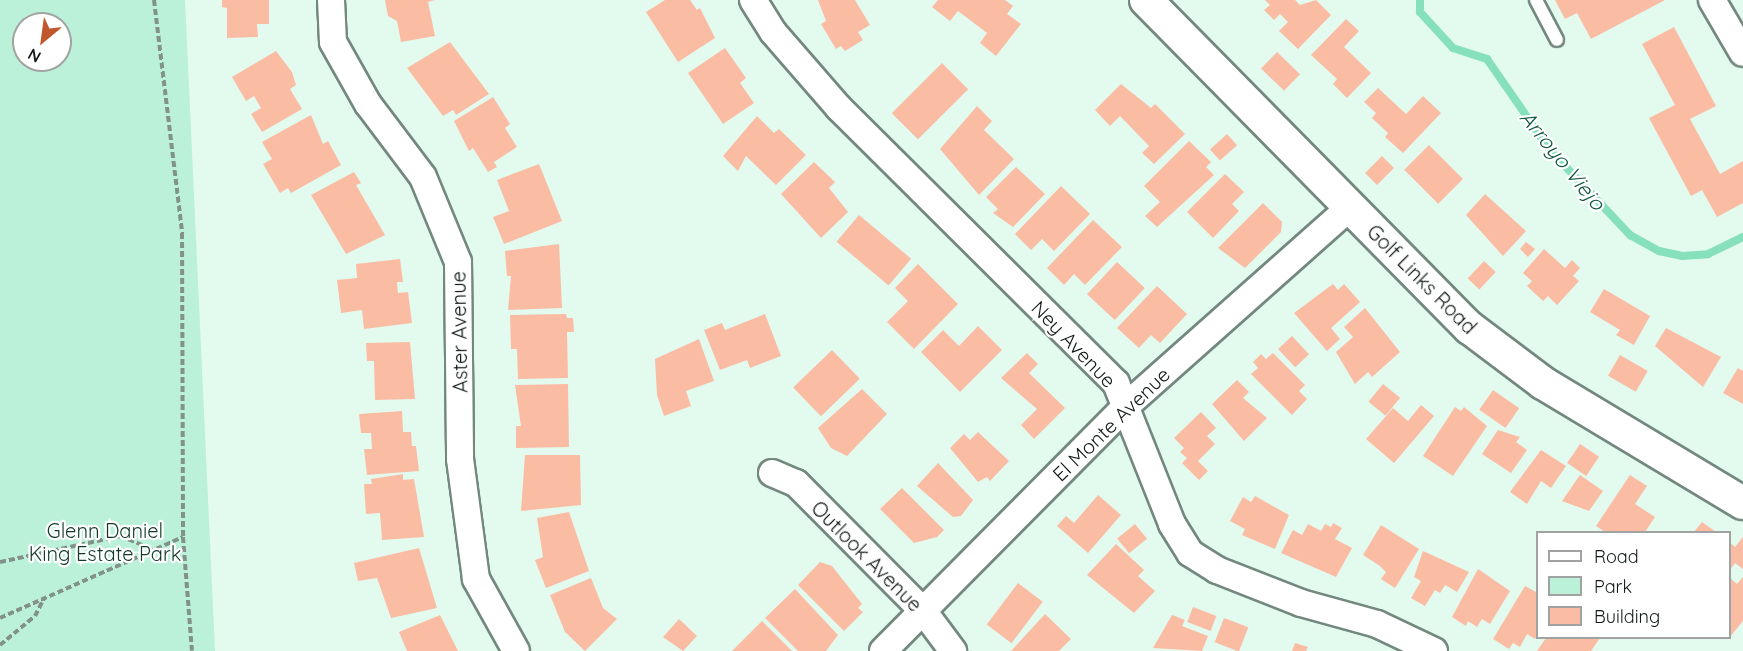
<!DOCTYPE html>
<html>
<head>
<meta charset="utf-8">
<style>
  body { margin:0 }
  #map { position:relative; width:1743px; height:651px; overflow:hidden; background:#e3faef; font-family:Quicksand,sans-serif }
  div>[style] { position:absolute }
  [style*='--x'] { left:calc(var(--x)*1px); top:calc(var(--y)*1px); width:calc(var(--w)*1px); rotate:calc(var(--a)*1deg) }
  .green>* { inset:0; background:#bbf0d9 }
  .stream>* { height:8px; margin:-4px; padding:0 4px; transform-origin:4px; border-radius:4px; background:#87e0bc }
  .building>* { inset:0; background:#fbbca4; transform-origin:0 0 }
  .path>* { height:4px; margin-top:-2px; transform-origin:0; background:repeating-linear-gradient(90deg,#82928a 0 6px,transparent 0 9px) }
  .roads { filter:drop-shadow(2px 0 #73887f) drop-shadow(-2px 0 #73887f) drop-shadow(0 2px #73887f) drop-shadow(0 -2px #73887f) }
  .service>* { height:12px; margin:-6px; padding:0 6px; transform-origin:6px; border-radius:6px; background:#fff }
  .minor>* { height:26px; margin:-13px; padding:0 13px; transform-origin:13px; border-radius:13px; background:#fff }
  .tertiary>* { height:32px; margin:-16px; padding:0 16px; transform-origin:16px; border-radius:16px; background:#fff }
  span { translate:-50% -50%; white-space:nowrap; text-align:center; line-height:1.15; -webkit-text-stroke:4.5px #fff; paint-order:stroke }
  .street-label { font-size:20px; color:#111915 }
  .park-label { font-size:20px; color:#123a2b }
  .water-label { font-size:21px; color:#0f5740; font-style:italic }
  .legend { position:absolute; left:1536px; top:531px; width:195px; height:108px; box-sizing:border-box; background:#fff; border:2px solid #a0a3a1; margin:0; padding:8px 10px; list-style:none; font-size:18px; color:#111915 }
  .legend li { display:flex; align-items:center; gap:12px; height:30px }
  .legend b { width:30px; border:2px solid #a0a3a1 }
  .north { position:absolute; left:12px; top:12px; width:60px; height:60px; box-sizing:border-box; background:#fff; border:2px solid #a0a3a1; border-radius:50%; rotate:209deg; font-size:16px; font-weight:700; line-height:24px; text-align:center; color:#111915 }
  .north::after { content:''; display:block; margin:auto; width:21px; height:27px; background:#bf592d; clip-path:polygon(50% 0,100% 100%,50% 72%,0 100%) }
</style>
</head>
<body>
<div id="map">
  <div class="green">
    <div style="clip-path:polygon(evenodd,0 0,185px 0,215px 651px,0 651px,0 0,24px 24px,60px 24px,60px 60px,24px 60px,24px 24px)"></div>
  </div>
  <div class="stream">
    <div style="--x:1420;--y:0;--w:12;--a:90"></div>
    <div style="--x:1420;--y:12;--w:49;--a:47.5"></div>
    <div style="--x:1453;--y:48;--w:36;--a:18"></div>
    <div style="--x:1487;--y:59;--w:111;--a:55.3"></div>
    <div style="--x:1550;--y:150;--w:117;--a:46.7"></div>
    <div style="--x:1630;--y:235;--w:33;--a:29"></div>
    <div style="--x:1659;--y:251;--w:24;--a:12"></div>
    <div style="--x:1682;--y:256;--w:26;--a:-4"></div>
    <div style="--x:1708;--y:254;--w:39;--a:-26"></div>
  </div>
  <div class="building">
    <div style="clip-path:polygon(222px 0,269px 0,269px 24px,257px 24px,258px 37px,227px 38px,227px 8px,222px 7px)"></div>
    <div style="clip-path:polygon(385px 0,435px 0,428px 2px,435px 36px,401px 42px,397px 21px,388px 16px)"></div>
    <div style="clip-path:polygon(665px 0,690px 0,697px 10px,700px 8px,715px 38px,678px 62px,646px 12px)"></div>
    <div style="clip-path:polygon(818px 0,855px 0,870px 25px,858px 32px,863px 40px,845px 51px,841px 46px,836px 49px,821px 24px,826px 21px)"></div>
    <div style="clip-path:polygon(938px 0,1005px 0,1013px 6px,1007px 14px,1021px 24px,996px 56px,980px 43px,987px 33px,958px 11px,950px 21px,932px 7px)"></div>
    <div style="clip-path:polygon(1265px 0,1295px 0,1300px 5px,1316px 0,1331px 15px,1298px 49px,1279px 31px,1288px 22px,1280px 14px,1274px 20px,1264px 10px,1270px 5px)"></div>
    <div style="clip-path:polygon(1555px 0,1665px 0,1591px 39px,1577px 13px,1565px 19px)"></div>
    <div style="clip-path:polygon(1346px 19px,1359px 31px,1344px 47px,1371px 73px,1347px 98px,1333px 84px,1337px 79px,1311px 55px)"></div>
    <div style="clip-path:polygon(1674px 27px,1716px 106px,1690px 119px,1720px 174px,1743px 161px,1743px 203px,1717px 217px,1702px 190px,1691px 196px,1649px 118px,1675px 105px,1642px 44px)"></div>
    <div style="clip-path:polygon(450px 42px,489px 94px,456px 115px,453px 110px,443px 116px,407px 68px)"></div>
    <div style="clip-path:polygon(725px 48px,746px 78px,740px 83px,754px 103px,723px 124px,688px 73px)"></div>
    <div style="clip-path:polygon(276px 51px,292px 72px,296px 85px,290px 89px,302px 109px,262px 132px,251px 114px,261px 108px,254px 96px,246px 101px,232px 77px)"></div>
    <div style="left:1277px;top:52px;width:32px;height:23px;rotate:44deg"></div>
    <div style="left:942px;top:63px;width:37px;height:71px;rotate:45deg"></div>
    <div style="clip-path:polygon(1121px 84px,1151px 108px,1155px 104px,1185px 134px,1154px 164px,1142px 153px,1149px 146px,1120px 116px,1110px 126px,1095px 110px)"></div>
    <div style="clip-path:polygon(1378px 88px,1406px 114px,1423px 96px,1441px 113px,1403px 153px,1385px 137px,1388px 133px,1372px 118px,1376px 113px,1364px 102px)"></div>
    <div style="clip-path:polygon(493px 97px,510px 124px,505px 128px,517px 147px,494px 162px,497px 167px,488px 172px,473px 148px,469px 151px,454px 121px)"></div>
    <div style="clip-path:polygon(977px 106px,992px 121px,984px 130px,1014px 159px,979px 195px,940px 149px)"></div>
    <div style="clip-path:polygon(311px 115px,323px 144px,328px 141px,341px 165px,291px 193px,288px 188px,280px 193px,263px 164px,272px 159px,262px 142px)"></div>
    <div style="clip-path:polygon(757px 116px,774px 133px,779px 129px,806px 155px,776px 185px,746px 156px,738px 171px,723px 156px)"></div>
    <div style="left:1227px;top:134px;width:15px;height:23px;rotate:48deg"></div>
    <div style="clip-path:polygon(1189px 141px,1211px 162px,1206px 167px,1214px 175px,1157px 227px,1145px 216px,1160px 202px,1144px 186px)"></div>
    <div style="left:1429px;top:145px;width:48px;height:35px;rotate:45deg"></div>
    <div style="left:1382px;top:156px;width:17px;height:24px;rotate:45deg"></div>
    <div style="clip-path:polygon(814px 162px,835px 182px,829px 188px,848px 212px,821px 238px,781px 194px)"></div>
    <div style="clip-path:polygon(539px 164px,562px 221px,504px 244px,493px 217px,509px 211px,497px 180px)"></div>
    <div style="clip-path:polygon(1016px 167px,1045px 194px,1013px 227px,993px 213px,998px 209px,986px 197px)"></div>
    <div style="clip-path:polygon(354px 172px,361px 183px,356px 185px,385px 235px,346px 254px,311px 195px)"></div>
    <div style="clip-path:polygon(1225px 174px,1244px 192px,1232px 204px,1239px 211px,1213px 238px,1187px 212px)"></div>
    <div style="clip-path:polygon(1061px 186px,1090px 214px,1054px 251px,1042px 239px,1031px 250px,1015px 234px)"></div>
    <div style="clip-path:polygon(1485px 194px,1526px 231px,1503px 256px,1466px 215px)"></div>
    <div style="clip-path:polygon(1263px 203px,1282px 222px,1281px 232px,1245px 268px,1218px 248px)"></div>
    <div style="left:859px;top:215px;width:68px;height:35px;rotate:40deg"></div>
    <div style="clip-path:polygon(1093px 220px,1122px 247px,1085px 285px,1074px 274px,1064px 285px,1047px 268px)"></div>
    <div style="clip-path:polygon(1526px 242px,1535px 249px,1528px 257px,1520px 249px)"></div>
    <div style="clip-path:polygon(559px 244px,562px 308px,508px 310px,511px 276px,507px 276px,505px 251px)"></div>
    <div style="clip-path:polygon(1544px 249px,1565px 268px,1572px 260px,1580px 268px,1573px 276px,1579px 281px,1557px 305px,1548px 296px,1543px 301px,1527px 286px,1532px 281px,1523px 273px)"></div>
    <div style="clip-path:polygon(400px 259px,403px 282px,397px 282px,398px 293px,408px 292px,412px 323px,364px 329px,362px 310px,341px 313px,337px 280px,357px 278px,356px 264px)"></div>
    <div style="left:1484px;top:261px;width:16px;height:24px;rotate:43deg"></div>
    <div style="left:1117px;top:262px;width:38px;height:44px;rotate:43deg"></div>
    <div style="clip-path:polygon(918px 264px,958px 304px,914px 349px,887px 322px,908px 301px,895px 288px)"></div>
    <div style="clip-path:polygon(1333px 284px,1338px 290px,1344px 284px,1360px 302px,1331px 328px,1340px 339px,1327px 351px,1294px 313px)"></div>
    <div style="clip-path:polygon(1157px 286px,1187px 314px,1160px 343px,1151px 335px,1139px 348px,1117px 328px)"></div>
    <div style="clip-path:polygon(1604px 289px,1650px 316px,1634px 345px,1616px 335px,1620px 330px,1590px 312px)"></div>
    <div style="clip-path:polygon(1365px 308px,1400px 352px,1372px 377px,1368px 372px,1355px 384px,1336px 352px,1353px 337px,1344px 327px)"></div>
    <div style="clip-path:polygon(566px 314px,567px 318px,573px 318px,574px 332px,567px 332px,568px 378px,518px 379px,517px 349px,511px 349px,510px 315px)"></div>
    <div style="clip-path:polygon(765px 314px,781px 356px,750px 368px,747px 360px,720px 370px,704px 330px,722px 323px,725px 330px)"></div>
    <div style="clip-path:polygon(978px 326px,1002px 350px,960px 392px,921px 352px,943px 330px,959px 346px)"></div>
    <div style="clip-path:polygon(1666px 328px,1721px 357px,1703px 387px,1655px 346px)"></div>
    <div style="left:1292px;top:336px;width:25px;height:19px;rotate:47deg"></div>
    <div style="clip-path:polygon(699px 339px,714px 381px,686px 391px,691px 406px,664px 416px,657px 395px,655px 359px)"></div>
    <div style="clip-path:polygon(410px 342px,415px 399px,375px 400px,374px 361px,367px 361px,366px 343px)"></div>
    <div style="left:832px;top:350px;width:40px;height:54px;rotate:46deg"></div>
    <div style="clip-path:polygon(1027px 353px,1038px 364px,1029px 373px,1065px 408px,1034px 439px,1021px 425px,1037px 409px,1001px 378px)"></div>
    <div style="clip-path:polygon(1273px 353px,1305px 385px,1299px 391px,1307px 399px,1292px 415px,1251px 374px,1258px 368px,1253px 362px,1261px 354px,1266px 359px)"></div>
    <div style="left:1620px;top:355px;width:32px;height:24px;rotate:30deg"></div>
    <div style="clip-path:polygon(1738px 368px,1743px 371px,1743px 404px,1723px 393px)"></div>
    <div style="clip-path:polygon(1237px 380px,1249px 392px,1243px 398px,1267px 418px,1244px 441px,1212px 404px)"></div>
    <div style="clip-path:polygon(568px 384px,569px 447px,516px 448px,516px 426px,521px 426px,515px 385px)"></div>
    <div style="left:1383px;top:384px;width:22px;height:23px;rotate:39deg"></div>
    <div style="clip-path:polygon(862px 389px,887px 414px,847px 456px,831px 448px,818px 428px)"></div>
    <div style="left:1493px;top:390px;width:32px;height:24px;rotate:35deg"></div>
    <div style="clip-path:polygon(1421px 405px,1434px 416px,1394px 463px,1366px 439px,1393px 408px,1408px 421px)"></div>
    <div style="clip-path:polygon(1455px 407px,1461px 411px,1464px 407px,1487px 426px,1453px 476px,1423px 456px)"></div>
    <div style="clip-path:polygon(402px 411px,403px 432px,411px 432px,412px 446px,416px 446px,419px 471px,367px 475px,364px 449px,372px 449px,371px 433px,361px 433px,359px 414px)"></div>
    <div style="clip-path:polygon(1201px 412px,1216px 428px,1207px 436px,1215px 444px,1198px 461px,1208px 471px,1199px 480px,1182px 463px,1187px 458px,1180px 452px,1184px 448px,1174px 438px)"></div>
    <div style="clip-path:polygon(1498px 430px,1520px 437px,1516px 442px,1527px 450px,1511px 473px,1482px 454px)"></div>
    <div style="clip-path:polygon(978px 432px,1009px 461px,990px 481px,987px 477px,978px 482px,950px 448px,964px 434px,970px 440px)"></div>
    <div style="left:1580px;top:444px;width:23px;height:23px;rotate:34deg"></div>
    <div style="clip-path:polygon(1541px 450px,1566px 466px,1551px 488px,1541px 481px,1527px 504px,1510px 492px)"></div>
    <div style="clip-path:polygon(525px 455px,580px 455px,581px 505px,521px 511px)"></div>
    <div style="clip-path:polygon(938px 463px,973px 500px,961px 516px,953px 517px,917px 486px)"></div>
    <div style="clip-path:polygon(403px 474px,403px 480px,414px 479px,424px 537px,382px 540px,380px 513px,366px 514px,364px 484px,372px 484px,371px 479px)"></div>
    <div style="clip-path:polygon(1580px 475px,1603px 491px,1589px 511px,1562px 501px)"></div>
    <div style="clip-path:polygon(1630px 475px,1647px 486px,1635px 504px,1655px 517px,1645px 532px,1605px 532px,1596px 526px)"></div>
    <div style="clip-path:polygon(902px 488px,944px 530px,937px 537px,914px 543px,880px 509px)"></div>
    <div style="clip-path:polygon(1098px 495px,1121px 515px,1088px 553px,1057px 526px,1066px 516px,1074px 523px)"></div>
    <div style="clip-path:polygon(1255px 496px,1289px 515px,1275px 549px,1242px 535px,1245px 529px,1230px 521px,1243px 497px,1251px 502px)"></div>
    <div style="clip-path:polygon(569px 512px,589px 571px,546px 588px,535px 560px,543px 557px,537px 518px)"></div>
    <div style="clip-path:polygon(1702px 522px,1716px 532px,1694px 532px)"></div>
    <div style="clip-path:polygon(1333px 523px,1342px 528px,1335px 539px,1352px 548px,1336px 577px,1281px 553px,1293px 530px,1302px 535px,1308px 524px,1321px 531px,1325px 524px,1331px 527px)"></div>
    <div style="left:1135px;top:524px;width:19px;height:23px;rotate:51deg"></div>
    <div style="clip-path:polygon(1381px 525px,1419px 549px,1395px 588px,1381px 579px,1386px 572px,1380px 566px,1363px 555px)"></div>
    <div style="clip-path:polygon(1743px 537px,1743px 569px,1735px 563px,1730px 570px,1730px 543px,1735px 547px)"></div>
    <div style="clip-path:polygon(1116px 544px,1144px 570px,1138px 576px,1155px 591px,1134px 613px,1087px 575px)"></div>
    <div style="clip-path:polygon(419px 548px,437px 608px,391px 618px,377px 578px,358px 581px,354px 563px)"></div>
    <div style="clip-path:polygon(1423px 551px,1469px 572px,1457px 592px,1445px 585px,1440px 593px,1435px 590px,1425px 606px,1411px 598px,1421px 581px,1414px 577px)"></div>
    <div style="clip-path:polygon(820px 562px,832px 566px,862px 604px,858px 608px,863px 612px,844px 631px,798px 585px)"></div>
    <div style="clip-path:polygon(1478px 569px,1510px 591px,1490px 624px,1482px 619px,1477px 627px,1468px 621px,1466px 626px,1452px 617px)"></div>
    <div style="clip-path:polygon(1743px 577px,1743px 621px,1730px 637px,1730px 578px,1737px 584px)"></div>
    <div style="clip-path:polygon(591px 578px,603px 608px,617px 619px,585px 651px,565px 632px,550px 595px)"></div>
    <div style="left:1018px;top:583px;width:31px;height:52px;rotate:37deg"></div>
    <div style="clip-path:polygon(1525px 586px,1538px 593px,1538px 634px,1535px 639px,1527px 634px,1520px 647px,1513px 643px,1509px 649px,1493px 639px)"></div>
    <div style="clip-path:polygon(795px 589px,838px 635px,826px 651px,798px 651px,765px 618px)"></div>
    <div style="left:1193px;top:607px;width:25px;height:16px;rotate:21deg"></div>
    <div style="clip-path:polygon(1045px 614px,1071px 639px,1059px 651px,1011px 651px)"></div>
    <div style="clip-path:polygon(440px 615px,458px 651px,407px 651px,399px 632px)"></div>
    <div style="clip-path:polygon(1172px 615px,1185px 620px,1182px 626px,1208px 636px,1202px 651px,1153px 648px)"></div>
    <div style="left:1224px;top:618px;width:26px;height:26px;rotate:21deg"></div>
    <div style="clip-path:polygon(679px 619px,697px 636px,683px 651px,663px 637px)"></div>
    <div style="clip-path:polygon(762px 621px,792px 651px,732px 651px)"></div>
    <div style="clip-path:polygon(1546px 638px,1600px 638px,1591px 651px,1537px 651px)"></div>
    <div style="clip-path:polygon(1295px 643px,1308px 647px,1306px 651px,1292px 651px)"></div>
  </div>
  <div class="path">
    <div style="--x:154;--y:0;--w:235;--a:83.1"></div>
    <div style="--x:182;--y:233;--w:304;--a:89.8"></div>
    <div style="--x:183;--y:537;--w:114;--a:85.5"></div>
    <div style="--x:0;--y:562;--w:123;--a:-12.2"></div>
    <div style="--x:120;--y:536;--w:38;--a:22"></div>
    <div style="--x:0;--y:618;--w:200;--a:-23.9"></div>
    <div style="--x:0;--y:645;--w:45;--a:-39.6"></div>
    <div style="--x:35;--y:616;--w:20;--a:-63"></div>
  </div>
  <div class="roads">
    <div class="service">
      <div style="--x:1536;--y:0;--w:45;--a:62.3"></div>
    </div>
    <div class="minor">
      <div style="--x:331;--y:0;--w:42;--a:87.3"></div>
      <div style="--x:333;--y:42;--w:71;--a:60.6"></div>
      <div style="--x:368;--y:104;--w:91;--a:53"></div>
      <div style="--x:423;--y:177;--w:92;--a:67.6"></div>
      <div style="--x:458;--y:262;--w:197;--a:89.4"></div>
      <div style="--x:460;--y:459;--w:121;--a:82.4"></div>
      <div style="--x:476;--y:579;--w:82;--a:60.9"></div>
      <div style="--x:753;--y:0;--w:38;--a:58"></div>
      <div style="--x:773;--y:32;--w:101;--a:49"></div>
      <div style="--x:839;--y:108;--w:390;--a:44.8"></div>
      <div style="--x:1116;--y:383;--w:152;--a:68.3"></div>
      <div style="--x:1172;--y:524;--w:34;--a:58"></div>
      <div style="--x:1190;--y:553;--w:32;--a:32"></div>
      <div style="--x:1217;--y:570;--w:90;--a:21.4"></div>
      <div style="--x:1301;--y:603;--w:79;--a:15.4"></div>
      <div style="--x:1377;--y:624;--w:63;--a:25.3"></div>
      <div style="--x:1712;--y:0;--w:61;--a:59.7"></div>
      <div style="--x:772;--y:473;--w:26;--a:23"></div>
      <div style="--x:796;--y:483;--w:182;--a:45.2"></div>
      <div style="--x:924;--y:612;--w:49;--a:53.4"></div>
      <div style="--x:883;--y:651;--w:345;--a:-45.2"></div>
      <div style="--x:1126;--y:406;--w:298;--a:-41.6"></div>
    </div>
    <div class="tertiary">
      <div style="--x:1146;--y:0;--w:461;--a:45.4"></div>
      <div style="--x:1470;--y:328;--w:91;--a:37"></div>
      <div style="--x:1543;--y:383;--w:233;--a:31"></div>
    </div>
  </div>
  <div class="street-label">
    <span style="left:1422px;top:279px;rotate:45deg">Golf Links Road</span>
    <span style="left:459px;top:332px;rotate:-91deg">Aster Avenue</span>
    <span style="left:1074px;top:344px;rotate:46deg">Ney Avenue</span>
    <span style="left:1111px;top:424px;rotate:-44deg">El Monte Avenue</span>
    <span style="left:867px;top:556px;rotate:45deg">Outlook Avenue</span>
  </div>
  <div class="park-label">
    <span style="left:105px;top:542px">Glenn Daniel<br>King Estate Park</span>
  </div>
  <div class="water-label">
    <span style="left:1563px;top:160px;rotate:51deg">Arroyo Viejo</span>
  </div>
  <ul class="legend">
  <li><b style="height:8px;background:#fff"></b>Road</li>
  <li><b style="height:16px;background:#bbf0d9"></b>Park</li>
  <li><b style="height:16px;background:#fbbca4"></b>Building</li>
  </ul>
  <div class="north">N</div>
</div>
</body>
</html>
